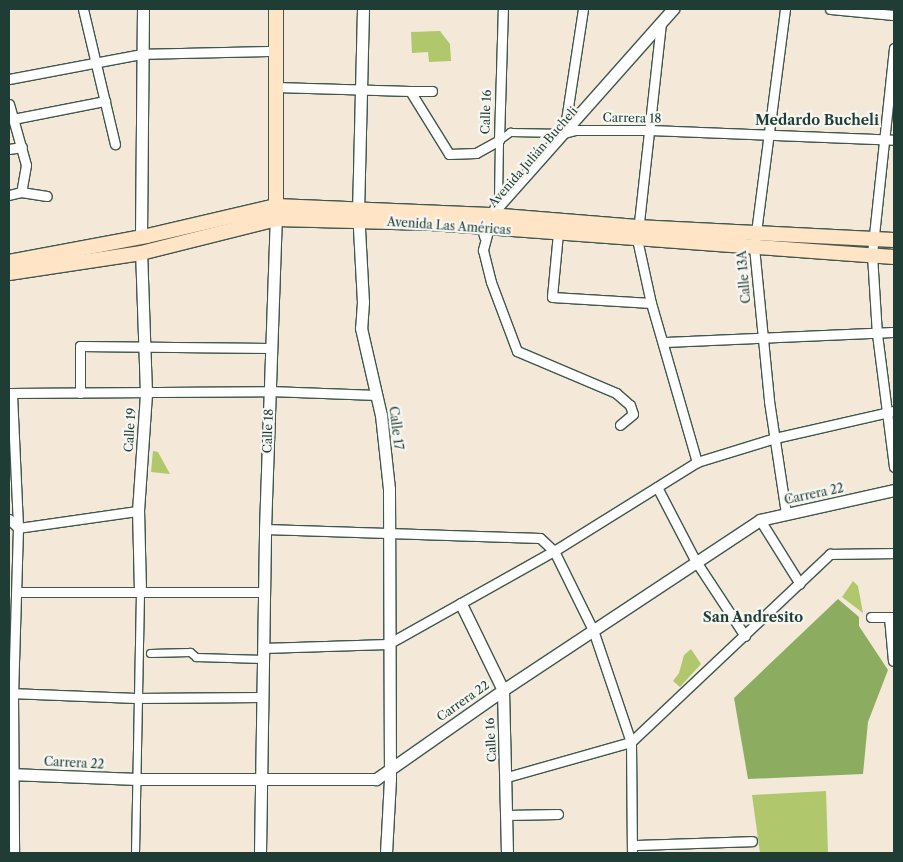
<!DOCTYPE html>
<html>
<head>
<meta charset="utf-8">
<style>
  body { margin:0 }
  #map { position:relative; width:903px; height:862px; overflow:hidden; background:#f4e9d9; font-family:"Libre Caslon Text",serif }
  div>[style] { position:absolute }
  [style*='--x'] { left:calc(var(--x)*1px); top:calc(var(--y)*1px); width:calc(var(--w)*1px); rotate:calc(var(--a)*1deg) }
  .green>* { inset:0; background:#b0c76c }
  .forest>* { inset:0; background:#8cac60 }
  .roads { filter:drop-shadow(1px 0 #3f574d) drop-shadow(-1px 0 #3f574d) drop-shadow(0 1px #3f574d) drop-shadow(0 -1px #3f574d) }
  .pedestrian>* { height:7px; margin:-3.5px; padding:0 3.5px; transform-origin:3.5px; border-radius:3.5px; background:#fff }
  .minor>* { height:9px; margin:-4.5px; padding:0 4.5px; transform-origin:4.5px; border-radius:4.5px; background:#fff }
  .tertiary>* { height:11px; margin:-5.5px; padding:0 5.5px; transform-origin:5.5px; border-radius:5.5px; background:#fff }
  .secondary>* { height:14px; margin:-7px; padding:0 7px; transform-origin:7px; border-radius:7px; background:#ffe4c6 }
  span { translate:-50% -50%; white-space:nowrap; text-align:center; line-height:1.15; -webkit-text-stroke:4.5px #f6f6f2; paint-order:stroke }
  .street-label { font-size:12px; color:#1f3d34 }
  .neighbourhood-label { font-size:14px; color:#1f3d34; font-weight:700 }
  .frame { position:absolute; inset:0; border:10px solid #1f3d34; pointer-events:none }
</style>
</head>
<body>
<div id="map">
  <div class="green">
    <div style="clip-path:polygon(440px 31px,450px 44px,451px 61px,429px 62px,428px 52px,412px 53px,411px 32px)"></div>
    <div style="clip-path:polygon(153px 451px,158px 452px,170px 474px,151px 472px)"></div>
    <div style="clip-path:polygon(853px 581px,858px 586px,863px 613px,842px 597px)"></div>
    <div style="clip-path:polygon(691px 649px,701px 664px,680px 687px,673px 681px,679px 673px,684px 655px)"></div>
    <div style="clip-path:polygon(826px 791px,828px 853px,760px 853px,752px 795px)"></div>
  </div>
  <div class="forest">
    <div style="clip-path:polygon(838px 599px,859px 617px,859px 626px,888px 670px,868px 722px,863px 774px,748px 779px,734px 698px)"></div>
  </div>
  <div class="roads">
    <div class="pedestrian">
      <div style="--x:494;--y:205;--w:8;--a:-60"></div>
      <div style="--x:498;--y:198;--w:58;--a:-89"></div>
      <div style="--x:499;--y:140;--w:14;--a:-36"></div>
      <div style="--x:510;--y:132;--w:54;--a:1.1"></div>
      <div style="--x:150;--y:653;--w:40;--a:-1.4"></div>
      <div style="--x:190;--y:652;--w:8;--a:40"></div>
      <div style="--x:196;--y:657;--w:67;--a:1.7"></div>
      <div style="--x:135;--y:853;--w:262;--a:-88.9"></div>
    </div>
    <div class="minor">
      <div style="--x:83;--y:9;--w:139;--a:76.7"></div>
      <div style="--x:583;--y:9;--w:125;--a:98.7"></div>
      <div style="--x:564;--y:133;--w:11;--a:-15"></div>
      <div style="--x:575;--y:130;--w:75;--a:0"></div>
      <div style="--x:650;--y:130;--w:244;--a:2.3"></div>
      <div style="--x:785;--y:9;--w:240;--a:97.4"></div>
      <div style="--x:754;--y:247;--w:155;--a:84.4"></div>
      <div style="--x:769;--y:401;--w:114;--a:81.4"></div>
      <div style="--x:830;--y:9;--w:64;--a:5.4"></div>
      <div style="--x:661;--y:23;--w:217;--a:96.3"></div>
      <div style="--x:637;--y:239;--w:66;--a:77.7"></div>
      <div style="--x:651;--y:303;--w:166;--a:73.9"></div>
      <div style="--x:894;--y:48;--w:208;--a:96.1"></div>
      <div style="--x:872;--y:255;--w:79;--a:86.4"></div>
      <div style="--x:877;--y:334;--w:134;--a:82.7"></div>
      <div style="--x:9;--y:79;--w:134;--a:-10.7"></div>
      <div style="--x:141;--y:54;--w:134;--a:-1.3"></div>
      <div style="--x:275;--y:87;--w:135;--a:1.7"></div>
      <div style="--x:410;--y:91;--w:74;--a:58.2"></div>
      <div style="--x:449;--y:154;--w:27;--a:-2"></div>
      <div style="--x:476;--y:153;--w:26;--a:-29"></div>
      <div style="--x:499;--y:140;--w:131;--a:-88.3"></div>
      <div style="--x:410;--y:91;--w:22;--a:0"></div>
      <div style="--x:9;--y:104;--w:63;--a:74.4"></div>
      <div style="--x:26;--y:165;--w:27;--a:100"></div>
      <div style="--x:13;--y:119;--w:94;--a:-11.1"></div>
      <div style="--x:9;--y:149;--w:13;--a:-9"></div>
      <div style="--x:9;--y:195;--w:12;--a:-14"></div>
      <div style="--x:21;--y:192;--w:26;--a:9"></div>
      <div style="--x:488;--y:231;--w:20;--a:105"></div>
      <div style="--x:483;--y:250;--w:33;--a:76"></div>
      <div style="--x:491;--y:282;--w:74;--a:69.4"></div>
      <div style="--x:517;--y:351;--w:108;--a:23"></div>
      <div style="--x:616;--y:393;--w:18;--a:41"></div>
      <div style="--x:630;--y:405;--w:9;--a:72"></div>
      <div style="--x:633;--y:414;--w:17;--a:140"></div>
      <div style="--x:558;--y:233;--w:64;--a:95.4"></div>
      <div style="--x:552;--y:297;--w:99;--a:3.5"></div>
      <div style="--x:664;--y:342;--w:230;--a:-2.5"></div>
      <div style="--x:9;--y:393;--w:260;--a:-0.4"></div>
      <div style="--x:269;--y:391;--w:108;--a:2.1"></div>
      <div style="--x:80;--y:393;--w:47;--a:-90"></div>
      <div style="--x:80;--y:346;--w:190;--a:0.6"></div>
      <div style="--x:12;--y:394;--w:134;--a:87.4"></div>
      <div style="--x:18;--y:528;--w:166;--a:91.7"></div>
      <div style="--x:13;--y:694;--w:159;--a:89.6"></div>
      <div style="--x:657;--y:487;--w:82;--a:62.5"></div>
      <div style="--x:695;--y:560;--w:91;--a:56.7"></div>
      <div style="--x:9;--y:519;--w:13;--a:45"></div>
      <div style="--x:18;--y:528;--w:121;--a:-8.1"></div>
      <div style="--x:760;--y:520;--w:75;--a:58"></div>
      <div style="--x:265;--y:529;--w:275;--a:1.9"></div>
      <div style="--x:540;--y:538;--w:19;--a:43"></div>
      <div style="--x:554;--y:551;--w:88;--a:63.7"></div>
      <div style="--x:593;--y:630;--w:118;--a:71.3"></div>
      <div style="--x:631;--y:742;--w:111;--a:89.5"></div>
      <div style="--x:17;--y:592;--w:247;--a:0"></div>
      <div style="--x:871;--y:617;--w:23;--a:0"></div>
      <div style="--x:889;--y:617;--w:44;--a:84.8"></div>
      <div style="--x:263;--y:648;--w:125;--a:-1.8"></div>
      <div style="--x:388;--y:644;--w:190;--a:-29.3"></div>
      <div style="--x:554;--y:551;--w:168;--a:-31.9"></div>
      <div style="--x:697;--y:462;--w:82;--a:-17.1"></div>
      <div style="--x:775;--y:438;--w:122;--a:-12.8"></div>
      <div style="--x:9;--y:693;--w:127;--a:2.3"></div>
      <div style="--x:136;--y:698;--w:126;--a:-0.5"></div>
      <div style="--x:507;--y:777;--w:129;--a:-15.8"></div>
      <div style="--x:631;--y:742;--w:274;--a:-43.4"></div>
      <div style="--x:830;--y:554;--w:64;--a:-0.9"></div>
      <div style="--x:506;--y:815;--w:52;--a:-1.1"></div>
      <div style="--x:633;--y:845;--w:119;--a:-1.9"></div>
    </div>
    <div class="tertiary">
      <div style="--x:363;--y:9;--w:201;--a:91.4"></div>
      <div style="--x:358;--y:210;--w:92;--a:86.9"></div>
      <div style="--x:363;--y:302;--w:26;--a:94"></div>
      <div style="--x:361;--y:328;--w:89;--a:77.1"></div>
      <div style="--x:381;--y:415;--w:74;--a:83.8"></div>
      <div style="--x:389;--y:489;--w:290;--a:89.8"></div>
      <div style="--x:390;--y:779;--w:74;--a:93.1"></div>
      <div style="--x:485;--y:236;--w:9;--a:-103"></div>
      <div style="--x:483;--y:227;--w:14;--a:-60"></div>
      <div style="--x:490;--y:215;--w:276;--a:-48.4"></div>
      <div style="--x:141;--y:237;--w:228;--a:-89.5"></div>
      <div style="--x:140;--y:591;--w:80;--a:-91.4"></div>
      <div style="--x:138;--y:511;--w:118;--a:-86.1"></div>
      <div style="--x:146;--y:393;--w:140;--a:-92"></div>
      <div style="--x:461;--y:604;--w:96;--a:64"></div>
      <div style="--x:503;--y:690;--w:163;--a:88.6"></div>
      <div style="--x:9;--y:774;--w:129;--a:2.2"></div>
      <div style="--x:138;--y:779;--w:238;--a:0"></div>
      <div style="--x:376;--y:779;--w:155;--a:-35"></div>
      <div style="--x:503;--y:690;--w:308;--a:-33.5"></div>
      <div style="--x:760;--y:520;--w:137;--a:-12.6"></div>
      <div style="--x:260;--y:853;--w:324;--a:-89.1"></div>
      <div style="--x:265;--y:529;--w:310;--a:-88"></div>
    </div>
    <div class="secondary">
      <div style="--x:276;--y:9;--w:197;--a:90"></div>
      <div style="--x:9;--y:262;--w:140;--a:-10.7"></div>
      <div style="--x:147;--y:236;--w:132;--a:-13.1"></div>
      <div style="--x:276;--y:206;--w:214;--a:2.4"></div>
      <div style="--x:490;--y:215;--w:148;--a:4.6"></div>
      <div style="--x:638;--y:227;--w:256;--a:2.9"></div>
      <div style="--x:9;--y:273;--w:134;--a:-8.6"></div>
      <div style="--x:141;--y:253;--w:139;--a:-14.1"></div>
      <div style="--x:276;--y:219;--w:155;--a:1.5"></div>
      <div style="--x:431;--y:223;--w:464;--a:4.2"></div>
    </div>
  </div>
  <div class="street-label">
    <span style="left:486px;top:112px;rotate:-88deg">Calle 16</span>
    <span style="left:632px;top:118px;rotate:1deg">Carrera 18</span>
    <span style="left:533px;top:157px;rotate:-49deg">Avenida Julián Bucheli</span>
    <span style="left:449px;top:226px;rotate:4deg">Avenida Las Américas</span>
    <span style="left:744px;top:277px;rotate:-95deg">Calle 13A</span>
    <span style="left:396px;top:428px;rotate:83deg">Calle 17</span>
    <span style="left:130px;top:430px;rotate:-86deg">Calle 19</span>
    <span style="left:268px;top:431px;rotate:-88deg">Calle 18</span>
    <span style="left:814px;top:494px;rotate:-12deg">Carrera 22</span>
    <span style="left:463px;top:701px;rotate:-35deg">Carrera 22</span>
    <span style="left:491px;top:740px;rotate:-93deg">Calle 16</span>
    <span style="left:74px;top:763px;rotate:3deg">Carrera 22</span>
  </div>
  <div class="neighbourhood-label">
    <span style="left:817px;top:120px">Medardo Bucheli</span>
    <span style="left:753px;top:617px">San Andresito</span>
  </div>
  <div class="frame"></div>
</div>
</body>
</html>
